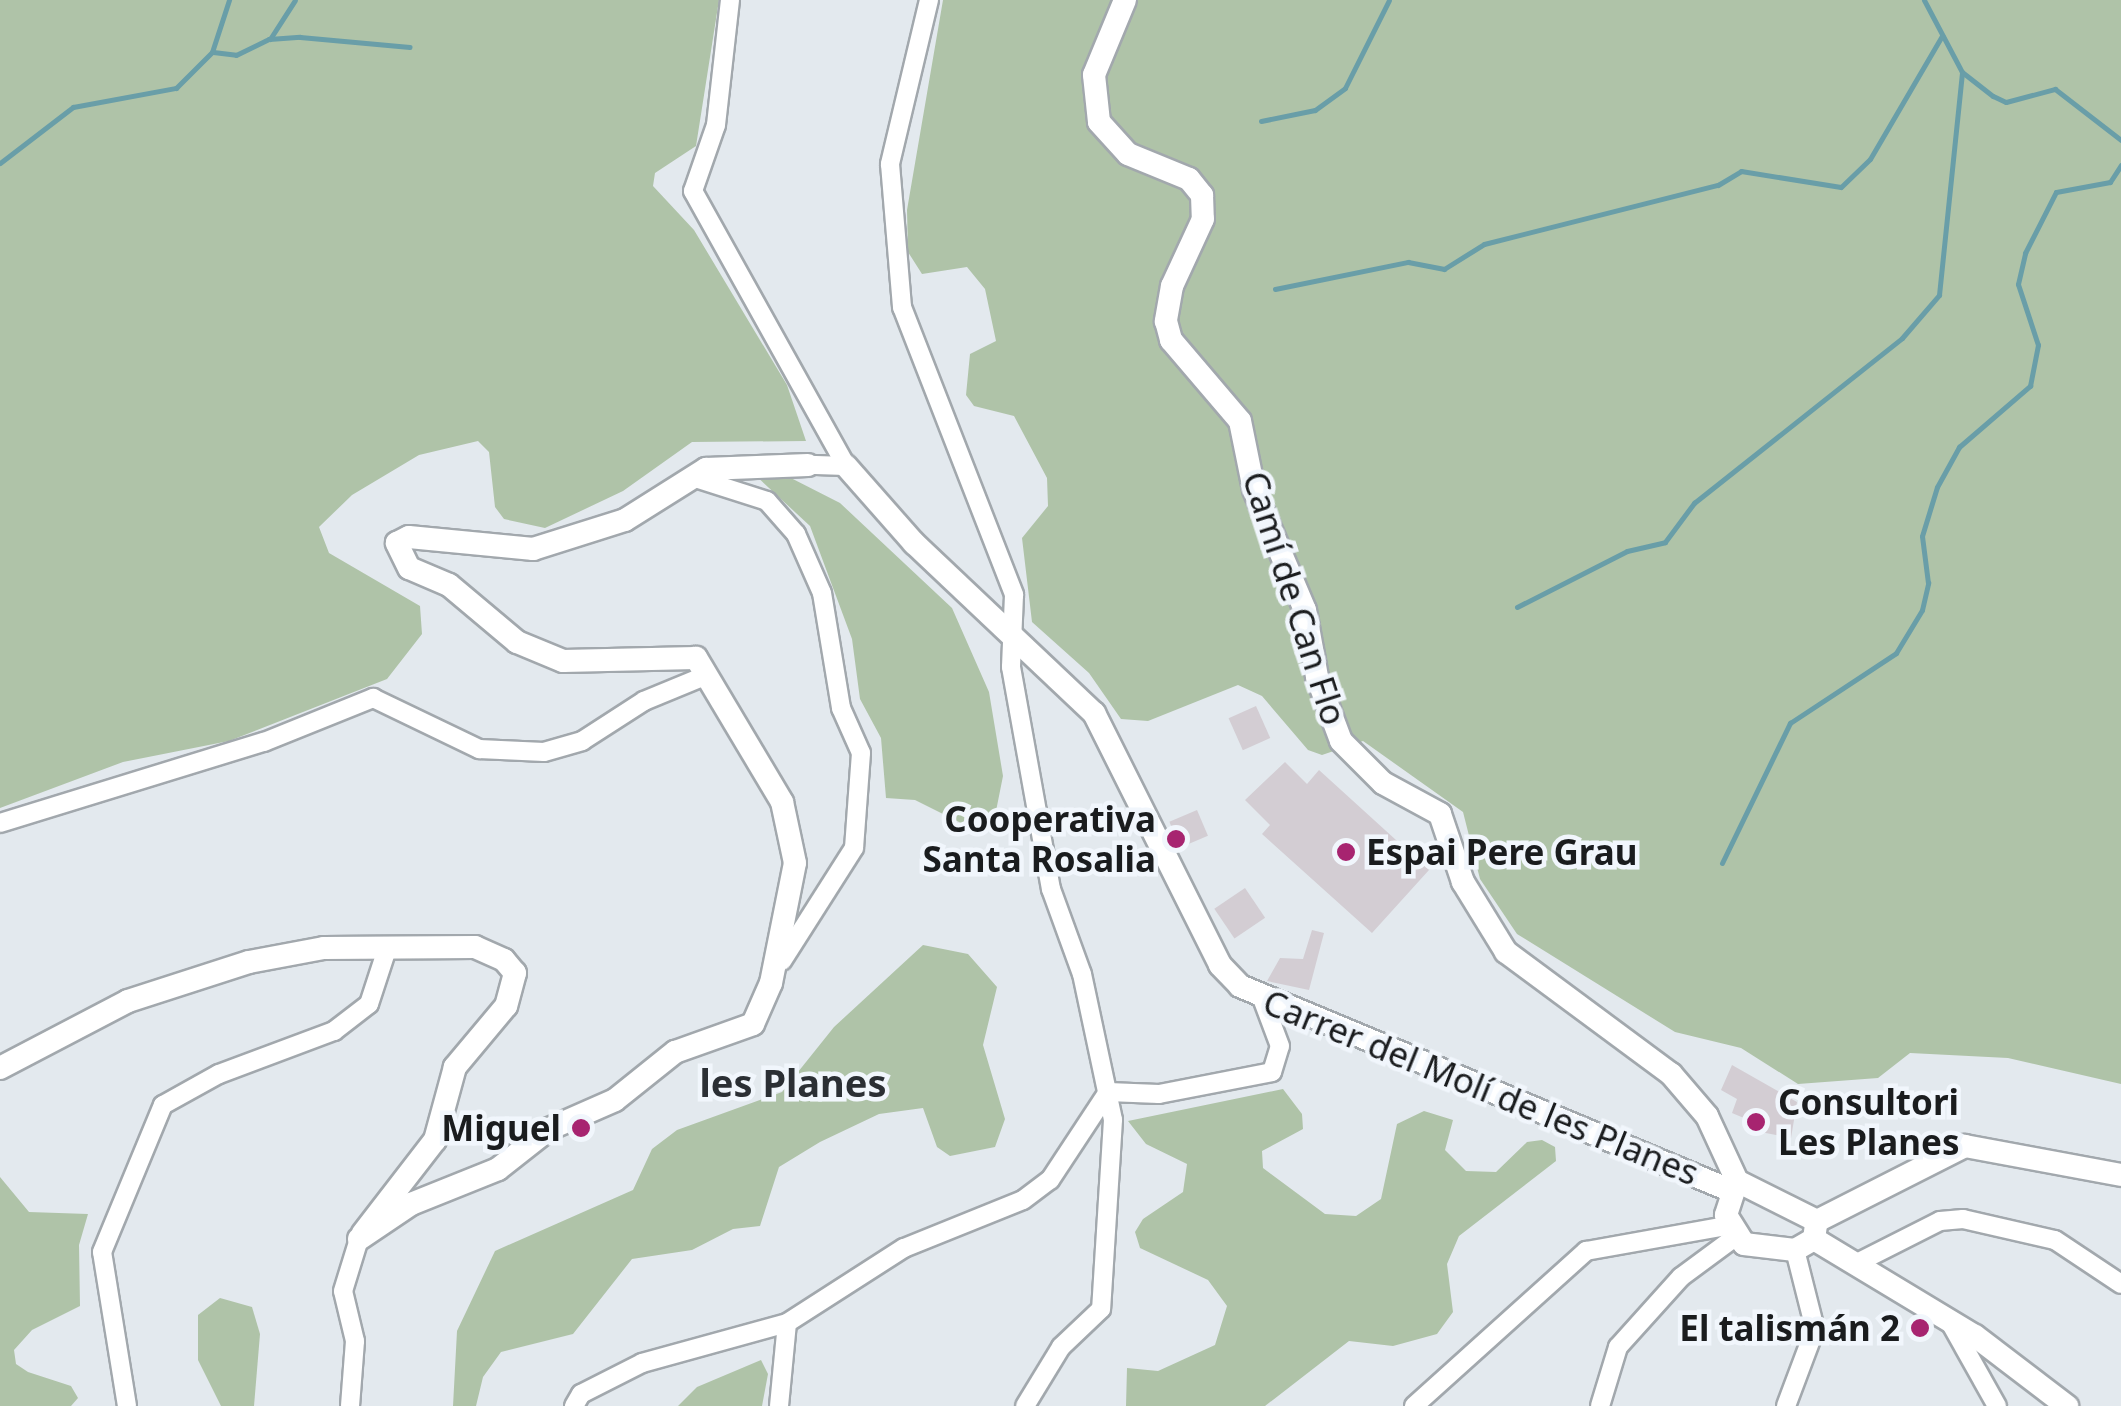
<!DOCTYPE html>
<html>
<head>
<meta charset="utf-8">
<style>
  body { margin:0 }
  #map { position:relative; width:2121px; height:1406px; overflow:hidden; background:#e3e9ee; font-family:"Noto Sans",sans-serif }
  div>[style] { position:absolute }
  [style*='--x'] { left:calc(var(--x)*1px); top:calc(var(--y)*1px); width:calc(var(--w)*1px); rotate:calc(var(--a)*1deg) }
  .green>* { inset:0; background:#afc3a8 }
  .stream>* { height:5px; margin:-2.5px; padding:0 2.5px; transform-origin:2.5px; border-radius:2.5px; background:#699ea8 }
  .building>* { inset:0; background:#d3cdd3; transform-origin:0 0 }
  .roads { filter:drop-shadow(2px 0 #a2a8ad) drop-shadow(-2px 0 #a2a8ad) drop-shadow(0 2px #a2a8ad) drop-shadow(0 -2px #a2a8ad) }
  .minor>* { height:18px; margin:-9px; padding:0 9px; transform-origin:9px; border-radius:9px; background:#fff }
  .tertiary>* { height:22px; margin:-11px; padding:0 11px; transform-origin:11px; border-radius:11px; background:#fff }
  .dots>* { width:28px; height:28px; translate:-50% -50%; box-sizing:border-box; border:5px solid #f1f6fc; border-radius:50% }
  span { translate:-50% -50%; white-space:nowrap; text-align:center; line-height:1.15; -webkit-text-stroke:9px #f1f6fc; paint-order:stroke }
  .street-label { font-size:35px; color:#1a1c1e }
  .poi-label { font-size:35px; color:#1a1c1e; font-weight:700 }
  .right { translate:-100% -50%; text-align:right }
  .left { translate:0 -50%; text-align:left }
  .neighbourhood-label { font-size:38px; color:#2b2f34; font-weight:700 }
</style>
</head>
<body>
<div id="map">
  <div class="green">
    <div style="clip-path:polygon(0 0,719px 0,696px 146px,655px 173px,653px 186px,694px 230px,787px 385px,806px 441px,692px 442px,623px 491px,545px 528px,504px 519px,495px 507px,489px 452px,478px 441px,419px 455px,352px 495px,319px 527px,329px 553px,420px 606px,422px 634px,387px 679px,229px 741px,123px 762px,0 808px)"></div>
    <div style="clip-path:polygon(943px 0,2121px 0,2121px 1084px,2008px 1058px,1910px 1053px,1878px 1078px,1798px 1084px,1741px 1048px,1675px 1032px,1517px 934px,1480px 879px,1463px 812px,1363px 741px,1322px 755px,1308px 750px,1262px 696px,1238px 685px,1148px 721px,1121px 719px,1089px 673px,1032px 622px,1022px 538px,1048px 506px,1047px 478px,1014px 416px,974px 406px,966px 395px,970px 354px,996px 341px,985px 289px,967px 267px,922px 274px,908px 252px,907px 210px)"></div>
    <div style="clip-path:polygon(754px 474px,785px 475px,840px 503px,952px 608px,989px 692px,1003px 776px,994px 821px,965px 825px,915px 800px,886px 798px,881px 738px,860px 699px,852px 639px,810px 526px)"></div>
    <div style="clip-path:polygon(923px 945px,968px 954px,997px 987px,983px 1045px,1005px 1119px,995px 1147px,950px 1156px,937px 1147px,923px 1108px,879px 1114px,820px 1142px,779px 1167px,760px 1226px,733px 1229px,692px 1250px,632px 1259px,573px 1334px,501px 1352px,483px 1377px,476px 1406px,453px 1406px,457px 1331px,495px 1251px,633px 1190px,652px 1149px,677px 1130px,782px 1092px,834px 1027px)"></div>
    <div style="clip-path:polygon(1283px 1089px,1302px 1114px,1303px 1129px,1262px 1151px,1263px 1168px,1325px 1214px,1356px 1216px,1381px 1199px,1397px 1124px,1424px 1111px,1453px 1120px,1445px 1150px,1466px 1171px,1496px 1172px,1527px 1142px,1542px 1140px,1555px 1147px,1556px 1161px,1459px 1236px,1447px 1264px,1453px 1312px,1437px 1334px,1393px 1346px,1349px 1341px,1265px 1406px,1126px 1406px,1127px 1368px,1158px 1371px,1215px 1345px,1227px 1306px,1208px 1280px,1140px 1248px,1135px 1232px,1143px 1219px,1183px 1192px,1187px 1164px,1146px 1144px,1128px 1121px)"></div>
    <div style="clip-path:polygon(0 1177px,29px 1212px,88px 1214px,79px 1245px,80px 1306px,32px 1330px,14px 1350px,16px 1364px,28px 1372px,71px 1386px,78px 1398px,71px 1406px,0 1406px)"></div>
    <div style="clip-path:polygon(220px 1298px,252px 1307px,260px 1334px,254px 1406px,221px 1406px,198px 1360px,198px 1315px)"></div>
    <div style="clip-path:polygon(761px 1360px,768px 1374px,762px 1406px,678px 1406px,697px 1387px)"></div>
  </div>
  <div class="stream">
    <div style="--x:1924;--y:0;--w:81;--a:62.2"></div>
    <div style="--x:1962;--y:72;--w:39;--a:38"></div>
    <div style="--x:1993;--y:96;--w:14;--a:25"></div>
    <div style="--x:2006;--y:102;--w:51;--a:-14.9"></div>
    <div style="--x:2055;--y:89;--w:83;--a:37.7"></div>
    <div style="--x:270;--y:39;--w:46;--a:-57.3"></div>
    <div style="--x:213;--y:52;--w:23;--a:7"></div>
    <div style="--x:236;--y:55;--w:37;--a:-26"></div>
    <div style="--x:269;--y:39;--w:31;--a:-4"></div>
    <div style="--x:300;--y:37;--w:110;--a:5.2"></div>
    <div style="--x:1261;--y:121;--w:55;--a:-11.5"></div>
    <div style="--x:1315;--y:110;--w:37;--a:-36"></div>
    <div style="--x:1345;--y:88;--w:98;--a:-63.4"></div>
    <div style="--x:0;--y:163;--w:92;--a:-37.5"></div>
    <div style="--x:73;--y:107;--w:105;--a:-10.5"></div>
    <div style="--x:176;--y:88;--w:51;--a:-45"></div>
    <div style="--x:212;--y:52;--w:55;--a:-71.9"></div>
    <div style="--x:1275;--y:289;--w:136;--a:-11.5"></div>
    <div style="--x:1408;--y:262;--w:37;--a:11"></div>
    <div style="--x:1444;--y:269;--w:47;--a:-32"></div>
    <div style="--x:1484;--y:244;--w:241;--a:-14.2"></div>
    <div style="--x:1718;--y:185;--w:27;--a:-31"></div>
    <div style="--x:1741;--y:171;--w:101;--a:9.1"></div>
    <div style="--x:1841;--y:187;--w:40;--a:-44"></div>
    <div style="--x:1870;--y:159;--w:143;--a:-59.7"></div>
    <div style="--x:1517;--y:607;--w:123;--a:-27"></div>
    <div style="--x:1627;--y:551;--w:39;--a:-13"></div>
    <div style="--x:1665;--y:542;--w:49;--a:-53.4"></div>
    <div style="--x:1694;--y:503;--w:265;--a:-38.4"></div>
    <div style="--x:1902;--y:338;--w:57;--a:-49.3"></div>
    <div style="--x:1939;--y:295;--w:224;--a:-84.1"></div>
    <div style="--x:1722;--y:863;--w:156;--a:-64.1"></div>
    <div style="--x:1790;--y:723;--w:127;--a:-33.4"></div>
    <div style="--x:1896;--y:653;--w:50;--a:-58.8"></div>
    <div style="--x:1922;--y:610;--w:28;--a:-77"></div>
    <div style="--x:1928;--y:583;--w:47;--a:-97.3"></div>
    <div style="--x:1922;--y:536;--w:51;--a:-73"></div>
    <div style="--x:1937;--y:487;--w:46;--a:-61.2"></div>
    <div style="--x:1959;--y:447;--w:94;--a:-40.7"></div>
    <div style="--x:2030;--y:386;--w:42;--a:-79"></div>
    <div style="--x:2038;--y:345;--w:64;--a:-108.2"></div>
    <div style="--x:2018;--y:284;--w:32;--a:-77"></div>
    <div style="--x:2025;--y:253;--w:68;--a:-63.1"></div>
    <div style="--x:2056;--y:192;--w:55;--a:-10.5"></div>
    <div style="--x:2110;--y:182;--w:20;--a:-57"></div>
  </div>
  <div class="building">
    <div style="left:1256px;top:706px;width:35px;height:30px;rotate:66deg"></div>
    <div style="clip-path:polygon(1285px 762px,1307px 784px,1319px 770px,1429px 870px,1372px 933px,1262px 834px,1270px 825px,1245px 800px)"></div>
    <div style="left:1197px;top:810px;width:28px;height:30px;rotate:67deg"></div>
    <div style="left:1245px;top:888px;width:36px;height:37px;rotate:56deg"></div>
    <div style="clip-path:polygon(1312px 930px,1324px 933px,1309px 990px,1267px 981px,1280px 958px,1303px 959px)"></div>
    <div style="clip-path:polygon(1732px 1065px,1797px 1102px,1791px 1138px,1750px 1130px,1751px 1121px,1732px 1113px,1737px 1099px,1721px 1090px)"></div>
  </div>
  <div class="roads">
    <div class="minor">
      <div style="--x:730;--y:0;--w:126;--a:96.4"></div>
      <div style="--x:716;--y:125;--w:70;--a:109.2"></div>
      <div style="--x:693;--y:191;--w:315;--a:60.9"></div>
      <div style="--x:846;--y:466;--w:38;--a:-178"></div>
      <div style="--x:929;--y:0;--w:169;--a:103.4"></div>
      <div style="--x:890;--y:164;--w:144;--a:85.2"></div>
      <div style="--x:902;--y:307;--w:309;--a:68.7"></div>
      <div style="--x:1014;--y:595;--w:72;--a:92.4"></div>
      <div style="--x:1011;--y:667;--w:226;--a:79.8"></div>
      <div style="--x:1051;--y:889;--w:90;--a:70"></div>
      <div style="--x:1082;--y:974;--w:149;--a:78"></div>
      <div style="--x:1113;--y:1120;--w:189;--a:93.6"></div>
      <div style="--x:1101;--y:1309;--w:55;--a:136.5"></div>
      <div style="--x:1061;--y:1347;--w:69;--a:121.4"></div>
      <div style="--x:692;--y:477;--w:79;--a:17.7"></div>
      <div style="--x:767;--y:501;--w:44;--a:48.7"></div>
      <div style="--x:796;--y:534;--w:64;--a:66.2"></div>
      <div style="--x:822;--y:593;--w:117;--a:80.6"></div>
      <div style="--x:841;--y:708;--w:49;--a:66"></div>
      <div style="--x:861;--y:753;--w:95;--a:94.2"></div>
      <div style="--x:854;--y:848;--w:134;--a:122.5"></div>
      <div style="--x:0;--y:823;--w:276;--a:-17.1"></div>
      <div style="--x:264;--y:742;--w:118;--a:-22"></div>
      <div style="--x:373;--y:698;--w:118;--a:25.7"></div>
      <div style="--x:479;--y:749;--w:65;--a:2.6"></div>
      <div style="--x:544;--y:752;--w:40;--a:-16"></div>
      <div style="--x:582;--y:741;--w:74;--a:-32.8"></div>
      <div style="--x:644;--y:701;--w:68;--a:-22.4"></div>
      <div style="--x:1108;--y:1092;--w:51;--a:2.2"></div>
      <div style="--x:1159;--y:1094;--w:115;--a:-11"></div>
      <div style="--x:1272;--y:1072;--w:27;--a:-73"></div>
      <div style="--x:1280;--y:1046;--w:51;--a:-110.6"></div>
      <div style="--x:1857;--y:1263;--w:93;--a:-26.8"></div>
      <div style="--x:1940;--y:1221;--w:23;--a:-5"></div>
      <div style="--x:1963;--y:1219;--w:94;--a:12.9"></div>
      <div style="--x:2055;--y:1240;--w:79;--a:33.7"></div>
      <div style="--x:1951;--y:1324;--w:94;--a:60.7"></div>
      <div style="--x:127;--y:1406;--w:156;--a:-99.2"></div>
      <div style="--x:102;--y:1252;--w:159;--a:-67.5"></div>
      <div style="--x:163;--y:1105;--w:64;--a:-29"></div>
      <div style="--x:219;--y:1074;--w:123;--a:-20.5"></div>
      <div style="--x:334;--y:1031;--w:44;--a:-37.6"></div>
      <div style="--x:369;--y:1004;--w:58;--a:-71.9"></div>
      <div style="--x:350;--y:1406;--w:65;--a:-85.6"></div>
      <div style="--x:355;--y:1341;--w:51;--a:-103.5"></div>
      <div style="--x:343;--y:1291;--w:54;--a:-72.9"></div>
      <div style="--x:574;--y:1406;--w:14;--a:-60"></div>
      <div style="--x:581;--y:1394;--w:68;--a:-26.9"></div>
      <div style="--x:642;--y:1363;--w:150;--a:-15.4"></div>
      <div style="--x:787;--y:1323;--w:139;--a:-32.7"></div>
      <div style="--x:904;--y:1248;--w:128;--a:-22"></div>
      <div style="--x:1023;--y:1200;--w:34;--a:-37"></div>
      <div style="--x:1050;--y:1180;--w:105;--a:-56.6"></div>
      <div style="--x:779;--y:1406;--w:83;--a:-84.5"></div>
      <div style="--x:1414;--y:1406;--w:232;--a:-42"></div>
      <div style="--x:1586;--y:1251;--w:143;--a:-10.1"></div>
      <div style="--x:1600;--y:1406;--w:62;--a:-73"></div>
      <div style="--x:1618;--y:1347;--w:94;--a:-48"></div>
      <div style="--x:1681;--y:1277;--w:67;--a:-36.5"></div>
      <div style="--x:1786;--y:1406;--w:82;--a:-69.4"></div>
      <div style="--x:1815;--y:1329;--w:81;--a:-104.2"></div>
    </div>
    <div class="tertiary">
      <div style="--x:1125;--y:0;--w:81;--a:112.5"></div>
      <div style="--x:1094;--y:75;--w:47;--a:83.9"></div>
      <div style="--x:1099;--y:122;--w:43;--a:47.8"></div>
      <div style="--x:1128;--y:154;--w:66;--a:22.3"></div>
      <div style="--x:1189;--y:179;--w:21;--a:51"></div>
      <div style="--x:1202;--y:195;--w:24;--a:88"></div>
      <div style="--x:1203;--y:219;--w:74;--a:114.8"></div>
      <div style="--x:1172;--y:286;--w:36;--a:100"></div>
      <div style="--x:1166;--y:321;--w:20;--a:75"></div>
      <div style="--x:1171;--y:340;--w:106;--a:49.6"></div>
      <div style="--x:1240;--y:421;--w:70;--a:78.5"></div>
      <div style="--x:1254;--y:490;--w:130;--a:67"></div>
      <div style="--x:1305;--y:610;--w:68;--a:79.8"></div>
      <div style="--x:1317;--y:677;--w:68;--a:69.4"></div>
      <div style="--x:1341;--y:741;--w:59;--a:45"></div>
      <div style="--x:1383;--y:783;--w:65;--a:28.5"></div>
      <div style="--x:1440;--y:814;--w:72;--a:71.3"></div>
      <div style="--x:1463;--y:882;--w:82;--a:58.4"></div>
      <div style="--x:1506;--y:952;--w:205;--a:36.5"></div>
      <div style="--x:1671;--y:1074;--w:55;--a:49.4"></div>
      <div style="--x:1707;--y:1116;--w:72;--a:65.2"></div>
      <div style="--x:846;--y:466;--w:103;--a:48.6"></div>
      <div style="--x:914;--y:543;--w:248;--a:43.4"></div>
      <div style="--x:1094;--y:713;--w:282;--a:63.4"></div>
      <div style="--x:1220;--y:965;--w:29;--a:46"></div>
      <div style="--x:1240;--y:986;--w:533;--a:22.62"></div>
      <div style="--x:0;--y:1068;--w:144;--a:-27.6"></div>
      <div style="--x:128;--y:1001;--w:127;--a:-17.9"></div>
      <div style="--x:249;--y:962;--w:76;--a:-10.6"></div>
      <div style="--x:324;--y:948;--w:151;--a:-0.4"></div>
      <div style="--x:475;--y:947;--w:32;--a:24"></div>
      <div style="--x:504;--y:960;--w:17;--a:50"></div>
      <div style="--x:515;--y:973;--w:34;--a:105"></div>
      <div style="--x:506;--y:1006;--w:80;--a:129.9"></div>
      <div style="--x:455;--y:1067;--w:76;--a:105.3"></div>
      <div style="--x:435;--y:1140;--w:118;--a:127.7"></div>
      <div style="--x:1737;--y:1181;--w:36;--a:108"></div>
      <div style="--x:1726;--y:1215;--w:34;--a:58"></div>
      <div style="--x:1744;--y:1244;--w:51;--a:6.7"></div>
      <div style="--x:1795;--y:1250;--w:22;--a:-30"></div>
      <div style="--x:1814;--y:1239;--w:15;--a:-82"></div>
      <div style="--x:1737;--y:1181;--w:89;--a:26.6"></div>
      <div style="--x:1817;--y:1221;--w:166;--a:-26.9"></div>
      <div style="--x:1965;--y:1146;--w:159;--a:10.5"></div>
      <div style="--x:359;--y:1239;--w:63;--a:-33.9"></div>
      <div style="--x:411;--y:1204;--w:94;--a:-21.9"></div>
      <div style="--x:498;--y:1169;--w:65;--a:-38.1"></div>
      <div style="--x:549;--y:1129;--w:72;--a:-23.7"></div>
      <div style="--x:615;--y:1100;--w:77;--a:-38.7"></div>
      <div style="--x:675;--y:1052;--w:83;--a:-19.7"></div>
      <div style="--x:753;--y:1024;--w:45;--a:-66.3"></div>
      <div style="--x:771;--y:983;--w:122;--a:-78.7"></div>
      <div style="--x:795;--y:863;--w:62;--a:-102"></div>
      <div style="--x:782;--y:802;--w:168;--a:-120.8"></div>
      <div style="--x:696;--y:658;--w:133;--a:178.7"></div>
      <div style="--x:563;--y:661;--w:50;--a:-157.6"></div>
      <div style="--x:517;--y:642;--w:89;--a:-140"></div>
      <div style="--x:449;--y:585;--w:43;--a:-157"></div>
      <div style="--x:409;--y:568;--w:28;--a:-116"></div>
      <div style="--x:397;--y:543;--w:13;--a:-27"></div>
      <div style="--x:409;--y:537;--w:125;--a:5.5"></div>
      <div style="--x:533;--y:549;--w:96;--a:-17.5"></div>
      <div style="--x:625;--y:520;--w:96;--a:-32.2"></div>
      <div style="--x:706;--y:469;--w:102;--a:-2.2"></div>
      <div style="--x:1814;--y:1239;--w:188;--a:31.1"></div>
      <div style="--x:1975;--y:1336;--w:116;--a:37.3"></div>
    </div>
  </div>
  <div class="dots">
    <div style="left:1176px;top:839px;background:#a72470"></div>
    <div style="left:1346px;top:852px;background:#a72470"></div>
    <div style="left:1756px;top:1122px;background:#a72470"></div>
    <div style="left:581px;top:1128px;background:#a72470"></div>
    <div style="left:1920px;top:1328px;background:#a72470"></div>
  </div>
  <div class="street-label">
    <span style="left:1295px;top:598px;rotate:72deg">Camí de Can Flo</span>
    <span style="left:1481px;top:1087px;rotate:22deg">Carrer del Molí de les Planes</span>
  </div>
  <div class="poi-label">
    <span class="right" style="left:1156px;top:839px">Cooperativa<br>Santa Rosalia</span>
    <span class="left" style="left:1366px;top:852px">Espai Pere Grau</span>
    <span class="left" style="left:1778px;top:1122px">Consultori<br>Les Planes</span>
    <span class="right" style="left:561px;top:1128px">Miguel</span>
    <span class="right" style="left:1900px;top:1328px">El talismán 2</span>
  </div>
  <div class="neighbourhood-label">
    <span style="left:793px;top:1083px">les Planes</span>
  </div>
</div>
</body>
</html>
